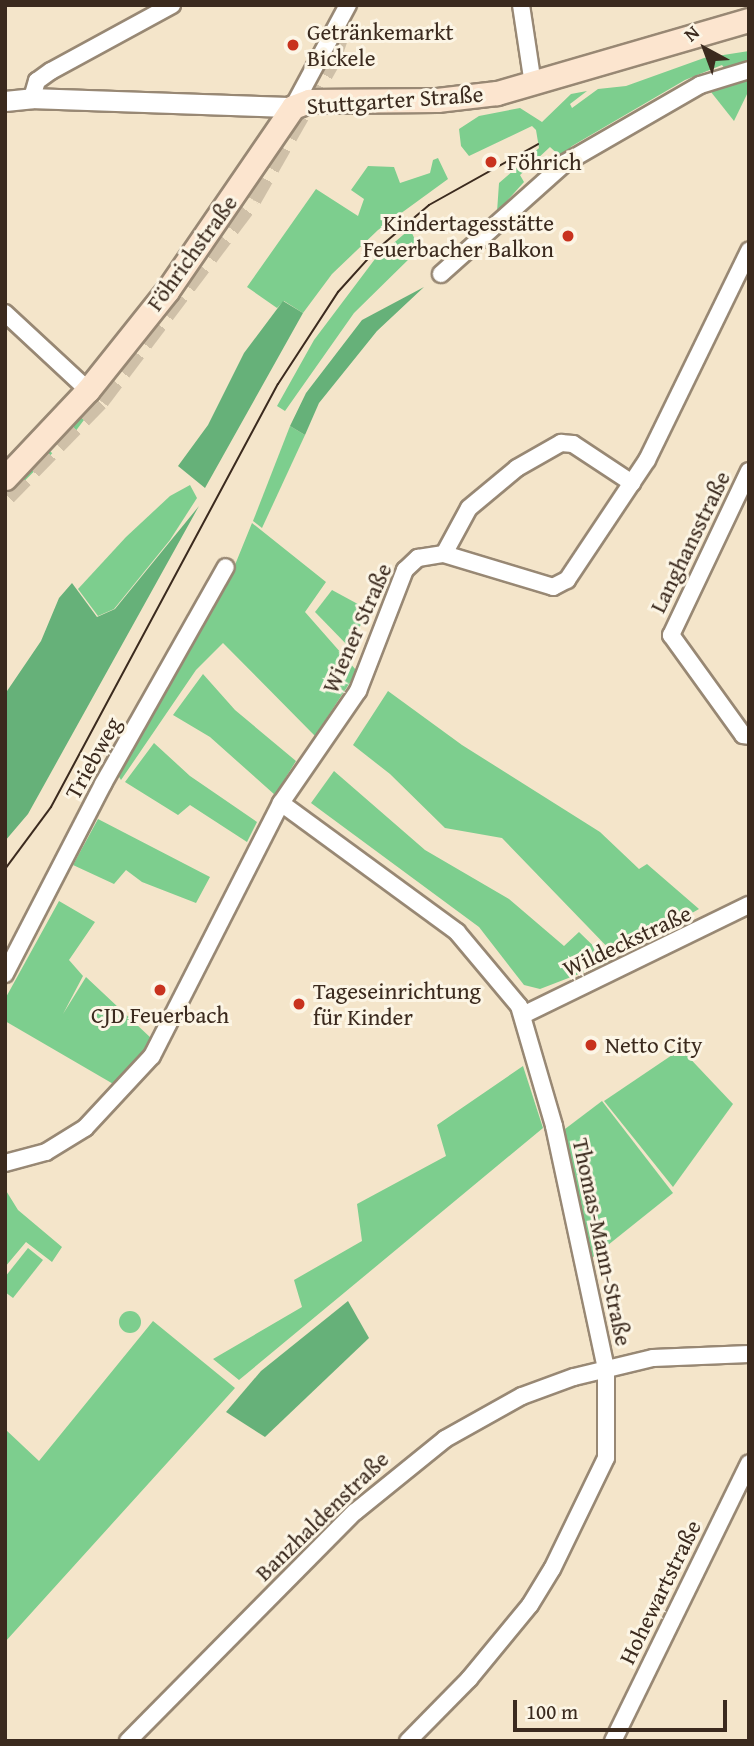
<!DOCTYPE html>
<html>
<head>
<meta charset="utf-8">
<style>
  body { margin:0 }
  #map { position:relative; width:754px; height:1746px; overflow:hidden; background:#f4e5ca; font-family:"Gentium Book Plus",serif }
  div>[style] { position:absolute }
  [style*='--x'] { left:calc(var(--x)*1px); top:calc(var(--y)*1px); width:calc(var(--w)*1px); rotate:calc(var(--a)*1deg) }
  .green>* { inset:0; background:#7dce8e; transform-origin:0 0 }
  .round { border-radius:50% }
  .forest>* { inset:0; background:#66b179 }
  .primary-tunnel>* { height:24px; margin-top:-12px; transform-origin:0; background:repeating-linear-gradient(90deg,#cfc0a8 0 24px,transparent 0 36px) }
  .roads { filter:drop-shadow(2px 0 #988874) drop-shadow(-2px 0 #988874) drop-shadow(0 2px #988874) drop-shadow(0 -2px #988874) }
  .minor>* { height:16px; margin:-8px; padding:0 8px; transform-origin:8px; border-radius:8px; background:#fff }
  .tertiary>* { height:19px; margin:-9.5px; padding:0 9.5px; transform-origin:9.5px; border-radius:9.5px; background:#fff }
  .secondary>* { height:23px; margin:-11.5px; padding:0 11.5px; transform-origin:11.5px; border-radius:11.5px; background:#fce5cf }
  .tram>* { height:2px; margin:-1px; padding:0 1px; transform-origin:1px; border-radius:1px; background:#3b2a1e }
  .dots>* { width:19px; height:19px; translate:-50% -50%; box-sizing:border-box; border:4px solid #fcf5e5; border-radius:50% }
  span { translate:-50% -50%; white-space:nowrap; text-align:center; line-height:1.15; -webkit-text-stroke:6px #fcf5e5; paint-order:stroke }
  .poi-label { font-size:23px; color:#3b2a1e }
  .left { translate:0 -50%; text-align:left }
  .right { translate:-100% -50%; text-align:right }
  .street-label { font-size:23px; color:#3b2a1e }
  .frame { position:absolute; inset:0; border:7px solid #3b2a1e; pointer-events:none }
  .north { position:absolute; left:670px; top:14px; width:70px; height:70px; -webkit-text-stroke:5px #fcf5e5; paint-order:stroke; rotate:319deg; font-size:19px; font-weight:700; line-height:28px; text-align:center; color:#3b2a1e }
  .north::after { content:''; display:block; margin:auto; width:24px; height:32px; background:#3b2a1e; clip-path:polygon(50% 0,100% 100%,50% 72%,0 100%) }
  .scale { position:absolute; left:513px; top:1700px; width:214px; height:32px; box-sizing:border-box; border:4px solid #3b2a1e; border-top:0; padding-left:9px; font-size:21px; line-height:24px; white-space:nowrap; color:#3b2a1e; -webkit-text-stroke:5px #fcf5e5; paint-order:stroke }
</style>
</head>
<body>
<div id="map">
  <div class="green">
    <div style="clip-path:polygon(749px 51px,749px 63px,725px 69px,722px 65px,685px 80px,572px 146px,561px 157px,550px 147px,520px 175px,524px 182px,497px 212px,499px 183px,539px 148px,536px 130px,532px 126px,469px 156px,461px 146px,459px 129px,479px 116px,520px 108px,542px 122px,571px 94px,587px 91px,570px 104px,572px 108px,598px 89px,626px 86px,704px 58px)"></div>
    <div style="clip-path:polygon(749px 80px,749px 90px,734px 121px,711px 92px)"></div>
    <div style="clip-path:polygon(438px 158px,448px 179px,378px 230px,332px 274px,303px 313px,284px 301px,277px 308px,247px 287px,316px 189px,358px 216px,364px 199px,351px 190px,368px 166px,394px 167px,400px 183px,430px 173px,433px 160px)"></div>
    <div style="clip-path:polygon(410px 229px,418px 246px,412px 256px,354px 313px,285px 411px,277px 406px,314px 340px,375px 259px)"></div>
    <div style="left:92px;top:401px;width:5px;height:56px;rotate:37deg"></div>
    <div style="clip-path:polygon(290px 426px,305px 435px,262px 528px,253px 521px)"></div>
    <div style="left:48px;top:449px;width:6px;height:57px;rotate:45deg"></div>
    <div style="clip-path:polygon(190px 485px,197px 498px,170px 540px,114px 609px,98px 616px,78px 589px,126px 537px,170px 496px)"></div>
    <div style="clip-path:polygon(252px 523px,326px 582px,305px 612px,356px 670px,351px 681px,315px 736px,223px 643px,196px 670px,121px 780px,116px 772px,228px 582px)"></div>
    <div style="clip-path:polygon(332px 590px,367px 609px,351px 649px,315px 612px)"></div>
    <div style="clip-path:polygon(203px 674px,235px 710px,296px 761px,275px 795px,210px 737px,173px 715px)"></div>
    <div style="clip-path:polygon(388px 691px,462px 745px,600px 832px,639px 869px,647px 864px,699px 909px,616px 956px,502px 838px,445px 828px,390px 774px,353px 745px)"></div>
    <div style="clip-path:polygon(154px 743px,190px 776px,257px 822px,247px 842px,190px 805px,178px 815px,125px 782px)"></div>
    <div style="clip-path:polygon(334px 771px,425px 850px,509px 899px,564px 946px,579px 932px,610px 962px,540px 989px,524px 985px,479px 927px,311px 803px)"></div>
    <div style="clip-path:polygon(98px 819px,210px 877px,196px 903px,142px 882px,126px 870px,114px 884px,73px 865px)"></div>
    <div style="clip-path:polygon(59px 901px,95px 922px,69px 960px,83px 976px,63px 1014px,86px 977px,152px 1039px,115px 1085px,5px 1021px,5px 999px)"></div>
    <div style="clip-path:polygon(681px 1049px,733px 1104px,673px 1187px,604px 1101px)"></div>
    <div style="clip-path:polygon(523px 1066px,543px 1128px,239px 1380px,213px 1359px,302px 1307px,294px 1280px,362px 1241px,357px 1204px,446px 1156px,437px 1125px)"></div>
    <div style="clip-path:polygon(602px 1101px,673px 1193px,588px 1261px,565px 1129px)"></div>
    <div style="clip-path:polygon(5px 1189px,18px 1210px,62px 1247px,52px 1262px,26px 1242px,5px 1267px)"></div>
    <div style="clip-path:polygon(28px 1248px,43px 1260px,13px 1298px,5px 1292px,5px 1277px)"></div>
    <div class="round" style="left:119px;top:1311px;width:22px;height:22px"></div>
    <div style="clip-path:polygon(153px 1321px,235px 1388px,5px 1642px,5px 1429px,39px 1461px)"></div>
  </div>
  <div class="forest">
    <div style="clip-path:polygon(424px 287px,377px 331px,319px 403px,305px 435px,290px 426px,306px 393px,362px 320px)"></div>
    <div style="clip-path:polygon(283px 301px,303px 313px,205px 488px,178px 466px,208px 425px,244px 353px)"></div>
    <div style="clip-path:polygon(199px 506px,28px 814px,5px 841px,5px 694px,41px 641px,59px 598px,72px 583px,97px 617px,115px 609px)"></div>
    <div style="clip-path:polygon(348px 1301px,369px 1338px,265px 1437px,226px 1412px,261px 1371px)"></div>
  </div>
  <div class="primary-tunnel">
    <div style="--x:5;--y:494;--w:133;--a:-45.6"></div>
    <div style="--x:98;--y:399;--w:252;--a:-52.9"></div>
    <div style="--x:250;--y:198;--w:158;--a:-60.3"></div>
    <div style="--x:328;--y:61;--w:40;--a:-71.1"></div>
  </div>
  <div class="roads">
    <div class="minor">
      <div style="--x:521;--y:5;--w:80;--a:81.4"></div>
      <div style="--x:32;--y:98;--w:18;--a:-74"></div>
      <div style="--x:37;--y:81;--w:17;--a:-36"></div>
      <div style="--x:51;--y:71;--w:138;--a:-28.6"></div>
      <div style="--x:293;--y:107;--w:116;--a:-61.7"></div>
      <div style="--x:441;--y:274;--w:166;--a:-41.8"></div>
      <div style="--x:565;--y:163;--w:156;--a:-30"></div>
      <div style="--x:700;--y:85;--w:51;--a:-17"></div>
      <div style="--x:5;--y:313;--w:113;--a:42.9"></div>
      <div style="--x:749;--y:471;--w:182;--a:115.4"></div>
      <div style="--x:671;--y:635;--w:123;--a:54.2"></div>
      <div style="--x:743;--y:735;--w:6;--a:9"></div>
      <div style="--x:444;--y:554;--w:52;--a:-61.5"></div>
      <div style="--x:469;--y:508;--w:62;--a:-39.8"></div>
      <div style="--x:517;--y:468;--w:51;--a:-29.6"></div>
      <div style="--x:561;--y:443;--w:12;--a:5"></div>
      <div style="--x:573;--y:444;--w:71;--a:33.5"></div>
      <div style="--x:281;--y:803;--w:218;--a:36.2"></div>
      <div style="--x:457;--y:932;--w:97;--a:50"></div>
      <div style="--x:519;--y:1006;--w:125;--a:73.7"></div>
      <div style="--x:554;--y:1126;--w:248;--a:77.9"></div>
      <div style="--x:606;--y:1368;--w:90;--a:90"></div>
      <div style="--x:606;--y:1458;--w:123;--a:115.9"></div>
      <div style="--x:552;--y:1569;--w:42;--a:121.4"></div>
      <div style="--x:530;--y:1605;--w:96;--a:129.5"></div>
      <div style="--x:469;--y:1679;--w:87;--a:134.5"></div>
      <div style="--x:5;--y:974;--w:214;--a:-62.7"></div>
      <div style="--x:103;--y:784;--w:249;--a:-60.5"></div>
      <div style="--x:523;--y:1015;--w:251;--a:-26"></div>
      <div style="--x:5;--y:1163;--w:42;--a:-15"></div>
      <div style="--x:46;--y:1152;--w:46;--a:-31.6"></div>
      <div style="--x:85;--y:1128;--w:98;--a:-47.1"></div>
      <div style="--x:152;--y:1056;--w:284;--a:-63"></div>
      <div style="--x:281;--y:803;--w:136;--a:-55.5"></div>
      <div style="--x:358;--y:691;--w:130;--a:-68.8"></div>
      <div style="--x:405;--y:570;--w:18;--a:-43"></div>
      <div style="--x:418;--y:558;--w:26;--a:-9"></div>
      <div style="--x:444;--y:554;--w:114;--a:16.8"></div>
      <div style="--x:553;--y:587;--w:16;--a:-27"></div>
      <div style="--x:567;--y:580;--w:144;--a:-56.3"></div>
      <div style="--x:647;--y:460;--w:233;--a:-64"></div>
      <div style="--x:128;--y:1741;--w:322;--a:-45.3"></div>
      <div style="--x:355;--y:1512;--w:116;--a:-39"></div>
      <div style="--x:445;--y:1439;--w:88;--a:-29.2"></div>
      <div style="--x:522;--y:1396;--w:55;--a:-20.1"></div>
      <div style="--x:574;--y:1377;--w:81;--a:-13.5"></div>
      <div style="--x:653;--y:1358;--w:96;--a:-2.4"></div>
      <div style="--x:613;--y:1741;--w:309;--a:-63.9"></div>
    </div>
    <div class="tertiary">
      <div style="--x:5;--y:101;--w:27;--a:-6"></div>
      <div style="--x:32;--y:98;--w:261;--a:2"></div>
    </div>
    <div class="secondary">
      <div style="--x:5;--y:478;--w:121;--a:-46.7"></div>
      <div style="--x:88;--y:390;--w:127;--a:-51.4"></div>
      <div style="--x:167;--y:291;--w:223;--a:-55.6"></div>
      <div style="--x:293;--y:107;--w:17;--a:-21"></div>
      <div style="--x:309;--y:101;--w:128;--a:-0.4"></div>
      <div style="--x:437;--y:100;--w:60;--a:-6.7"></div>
      <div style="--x:497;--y:93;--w:262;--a:-16.2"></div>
    </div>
  </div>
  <div class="tram">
    <div style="--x:5;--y:869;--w:77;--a:-53.4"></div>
    <div style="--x:51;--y:807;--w:480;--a:-61.8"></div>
    <div style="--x:278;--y:384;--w:110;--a:-56.9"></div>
    <div style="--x:338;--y:292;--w:55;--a:-47.9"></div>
    <div style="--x:375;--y:251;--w:71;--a:-40.4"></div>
    <div style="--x:429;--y:205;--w:125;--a:-29.2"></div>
  </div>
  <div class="dots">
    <div style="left:293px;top:45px;background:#c8321e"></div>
    <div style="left:491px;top:162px;background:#c8321e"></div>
    <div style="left:568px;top:236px;background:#c8321e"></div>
    <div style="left:160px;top:990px;background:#c8321e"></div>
    <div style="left:299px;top:1004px;background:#c8321e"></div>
    <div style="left:591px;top:1045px;background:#c8321e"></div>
  </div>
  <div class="poi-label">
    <span class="left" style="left:307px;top:45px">Getränkemarkt<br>Bickele</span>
    <span class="left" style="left:507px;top:162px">Föhrich</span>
    <span class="right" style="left:554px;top:236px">Kindertagesstätte<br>Feuerbacher Balkon</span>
    <span class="left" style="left:313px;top:1004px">Tageseinrichtung<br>für Kinder</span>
    <span style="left:160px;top:1015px">CJD Feuerbach</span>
    <span class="left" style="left:605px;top:1045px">Netto City</span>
  </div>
  <div class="street-label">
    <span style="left:395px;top:100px;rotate:-4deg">Stuttgarter Straße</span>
    <span style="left:192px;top:253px;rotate:-54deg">Föhrichstraße</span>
    <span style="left:690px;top:542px;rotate:-64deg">Langhansstraße</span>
    <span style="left:357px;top:628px;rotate:-66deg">Wiener Straße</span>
    <span style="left:93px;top:758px;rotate:-61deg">Triebweg</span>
    <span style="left:627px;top:941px;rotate:-25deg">Wildeckstraße</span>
    <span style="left:602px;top:1242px;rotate:78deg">Thomas-Mann-Straße</span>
    <span style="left:322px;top:1516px;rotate:-44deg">Banzhaldenstraße</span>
    <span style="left:660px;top:1592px;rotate:-64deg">Hohewartstraße</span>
  </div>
  <div class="frame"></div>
  <div class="north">N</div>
  <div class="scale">100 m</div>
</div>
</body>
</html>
